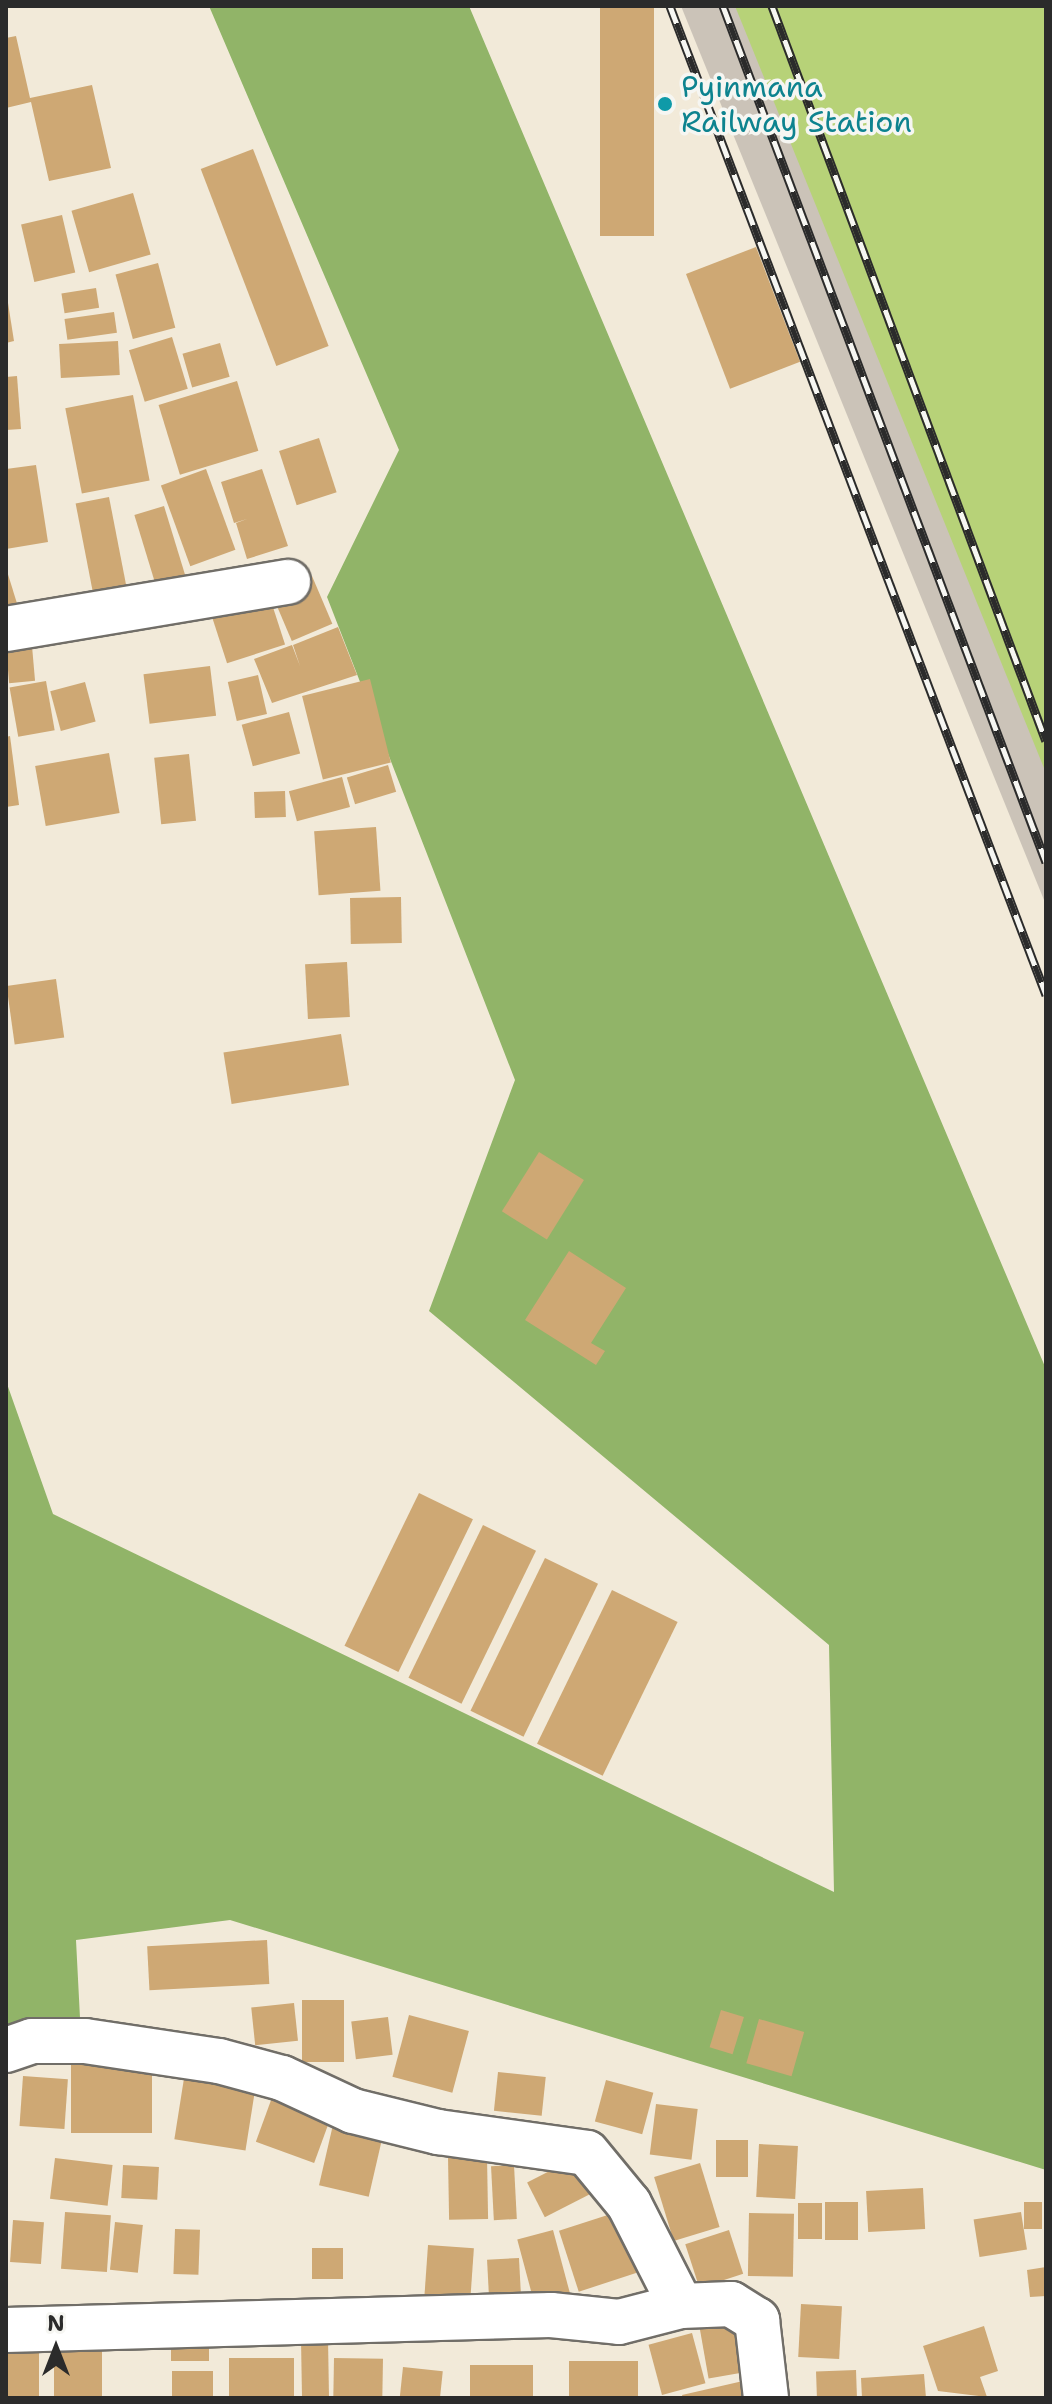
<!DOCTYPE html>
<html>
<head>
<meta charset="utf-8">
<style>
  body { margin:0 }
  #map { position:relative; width:1052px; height:2404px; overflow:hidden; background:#f2ead9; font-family:"Shantell Sans",sans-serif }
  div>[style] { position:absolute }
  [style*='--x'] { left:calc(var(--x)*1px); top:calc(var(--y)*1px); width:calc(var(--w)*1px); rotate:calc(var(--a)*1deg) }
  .industrial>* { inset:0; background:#cbc3b8 }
  .green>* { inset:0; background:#b7d278 }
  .forest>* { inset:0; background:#91b468 }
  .building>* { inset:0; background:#cea874; transform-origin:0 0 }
  .roads { filter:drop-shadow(2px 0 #716e68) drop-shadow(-2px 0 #716e68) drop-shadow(0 2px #716e68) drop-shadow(0 -2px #716e68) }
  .street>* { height:44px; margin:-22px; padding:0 22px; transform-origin:22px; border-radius:22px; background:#fff }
  .rail>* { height:9px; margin-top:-4.5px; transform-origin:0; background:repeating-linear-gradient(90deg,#f6f6f2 0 18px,#2b2b2b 0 36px); box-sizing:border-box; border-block:2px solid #2b2b2b }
  .dots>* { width:22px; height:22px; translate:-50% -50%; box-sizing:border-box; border:4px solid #f6f6f2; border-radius:50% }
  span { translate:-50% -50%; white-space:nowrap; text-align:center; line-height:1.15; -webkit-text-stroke:7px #f6f6f2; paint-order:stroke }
  .culture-label { font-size:30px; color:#0d838f }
  .left { translate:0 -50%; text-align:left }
  .frame { position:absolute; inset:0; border:8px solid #2b2b2b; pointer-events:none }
  .north { position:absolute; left:16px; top:2308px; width:80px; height:80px; -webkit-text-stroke:6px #f6f6f2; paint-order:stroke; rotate:0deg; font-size:22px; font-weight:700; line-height:32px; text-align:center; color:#2b2b2b }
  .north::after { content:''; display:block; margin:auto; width:28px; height:36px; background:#2b2b2b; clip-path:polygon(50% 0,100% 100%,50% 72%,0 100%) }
</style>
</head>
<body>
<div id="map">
  <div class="industrial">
    <div style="clip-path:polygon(681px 6px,974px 6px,1046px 711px,1046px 905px)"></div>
  </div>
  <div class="green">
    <div style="clip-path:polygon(735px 6px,1046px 6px,1046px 773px)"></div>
  </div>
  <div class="forest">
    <div style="clip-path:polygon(209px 6px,469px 6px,1046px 1369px,1046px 2170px,230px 1920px,76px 1940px,80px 2018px,6px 2033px,6px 1381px,53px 1514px,834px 1892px,829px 1645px,429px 1311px,515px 1080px,327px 597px,399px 450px)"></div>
  </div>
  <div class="building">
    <div style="left:600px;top:6px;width:54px;height:230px"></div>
    <div style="clip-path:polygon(16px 36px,30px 98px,92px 85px,111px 168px,49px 181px,31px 102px,6px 108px,6px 38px)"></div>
    <div style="left:253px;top:149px;width:211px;height:56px;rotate:69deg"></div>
    <div style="left:133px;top:193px;width:64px;height:64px;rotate:74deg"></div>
    <div style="left:62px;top:215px;width:59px;height:42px;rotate:77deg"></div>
    <div style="left:756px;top:247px;width:123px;height:75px;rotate:69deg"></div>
    <div style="left:158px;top:263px;width:67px;height:44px;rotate:75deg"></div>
    <div style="left:96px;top:288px;width:20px;height:35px;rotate:81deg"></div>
    <div style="clip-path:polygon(8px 303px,14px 341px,6px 343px,6px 304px)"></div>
    <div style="left:114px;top:312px;width:21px;height:50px;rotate:82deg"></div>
    <div style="left:172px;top:337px;width:54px;height:45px;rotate:73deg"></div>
    <div style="left:118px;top:341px;width:34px;height:59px;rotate:87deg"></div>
    <div style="left:220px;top:343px;width:35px;height:39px;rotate:74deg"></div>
    <div style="clip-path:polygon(17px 376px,21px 429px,6px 430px,6px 377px)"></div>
    <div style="left:237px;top:381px;width:73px;height:82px;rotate:73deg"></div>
    <div style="left:133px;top:395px;width:87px;height:69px;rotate:79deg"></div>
    <div style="left:319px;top:438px;width:57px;height:42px;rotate:72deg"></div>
    <div style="clip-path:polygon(36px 465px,48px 542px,6px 549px,6px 469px)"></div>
    <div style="left:206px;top:469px;width:86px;height:48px;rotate:70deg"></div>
    <div style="clip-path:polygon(262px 469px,288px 546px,247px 559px,236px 523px,247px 519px,234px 523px,221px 482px)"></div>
    <div style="left:109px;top:497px;width:108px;height:34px;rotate:79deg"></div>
    <div style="left:164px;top:506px;width:72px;height:31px;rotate:73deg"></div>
    <div style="clip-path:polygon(6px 568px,20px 613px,6px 616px)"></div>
    <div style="left:312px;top:576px;width:52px;height:44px;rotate:67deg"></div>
    <div style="left:269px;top:595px;width:52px;height:61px;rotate:72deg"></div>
    <div style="clip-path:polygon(338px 627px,357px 675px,272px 703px,254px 659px,292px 645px,300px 666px,293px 645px)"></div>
    <div style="left:32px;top:646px;width:35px;height:26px;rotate:85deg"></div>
    <div style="left:210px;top:666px;width:50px;height:67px;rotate:83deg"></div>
    <div style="left:258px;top:675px;width:40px;height:31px;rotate:77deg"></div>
    <div style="left:370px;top:679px;width:86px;height:70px;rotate:76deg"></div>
    <div style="left:46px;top:681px;width:50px;height:37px;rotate:80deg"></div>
    <div style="left:85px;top:682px;width:41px;height:36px;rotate:75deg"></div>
    <div style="left:289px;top:712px;width:43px;height:49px;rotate:75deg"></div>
    <div style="clip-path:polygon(10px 736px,19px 805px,6px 807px,6px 737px)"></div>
    <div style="left:109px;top:753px;width:61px;height:75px;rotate:80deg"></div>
    <div style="left:189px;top:754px;width:67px;height:35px;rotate:84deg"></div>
    <div style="left:388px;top:765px;width:28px;height:43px;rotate:73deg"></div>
    <div style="left:342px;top:777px;width:31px;height:55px;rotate:75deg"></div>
    <div style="left:285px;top:791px;width:26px;height:31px;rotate:88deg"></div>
    <div style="left:376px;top:827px;width:64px;height:62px;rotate:86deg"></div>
    <div style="left:401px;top:897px;width:46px;height:51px;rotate:89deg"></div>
    <div style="left:347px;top:962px;width:55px;height:42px;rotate:87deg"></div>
    <div style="left:56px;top:979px;width:59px;height:50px;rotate:82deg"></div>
    <div style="left:341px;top:1034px;width:52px;height:119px;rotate:81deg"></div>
    <div style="left:539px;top:1152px;width:53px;height:70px;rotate:32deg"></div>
    <div style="clip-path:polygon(569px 1251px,626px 1288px,591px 1343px,605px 1351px,596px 1365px,525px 1320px)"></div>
    <div style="left:419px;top:1493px;width:60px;height:170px;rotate:26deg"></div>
    <div style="left:483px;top:1525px;width:59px;height:170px;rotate:26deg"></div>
    <div style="left:545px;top:1558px;width:59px;height:170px;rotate:26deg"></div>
    <div style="left:612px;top:1590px;width:73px;height:171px;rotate:26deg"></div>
    <div style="left:267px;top:1940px;width:44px;height:120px;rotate:87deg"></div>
    <div style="left:302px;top:2000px;width:42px;height:62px"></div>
    <div style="left:294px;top:2003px;width:38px;height:43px;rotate:84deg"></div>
    <div style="left:721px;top:2010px;width:24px;height:39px;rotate:17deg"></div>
    <div style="left:409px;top:2015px;width:62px;height:64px;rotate:15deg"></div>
    <div style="left:388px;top:2017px;width:38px;height:37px;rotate:83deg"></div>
    <div style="left:759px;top:2019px;width:47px;height:46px;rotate:16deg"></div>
    <div style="left:71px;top:2063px;width:81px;height:70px"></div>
    <div style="left:185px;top:2072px;width:72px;height:68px;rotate:9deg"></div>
    <div style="left:498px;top:2072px;width:48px;height:39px;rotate:6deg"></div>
    <div style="left:23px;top:2076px;width:45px;height:50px;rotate:4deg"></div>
    <div style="left:606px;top:2080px;width:49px;height:43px;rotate:15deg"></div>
    <div style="left:274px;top:2092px;width:62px;height:53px;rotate:20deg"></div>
    <div style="left:656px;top:2104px;width:42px;height:51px;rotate:7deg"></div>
    <div style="left:335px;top:2116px;width:51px;height:71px;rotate:13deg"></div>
    <div style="left:716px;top:2140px;width:32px;height:37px"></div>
    <div style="left:759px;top:2144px;width:39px;height:53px;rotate:3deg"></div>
    <div style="left:487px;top:2156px;width:63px;height:39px;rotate:89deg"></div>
    <div style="left:577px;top:2157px;width:39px;height:56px;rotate:63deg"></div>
    <div style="left:55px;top:2158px;width:58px;height:41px;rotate:7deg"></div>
    <div style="left:700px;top:2163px;width:67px;height:48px;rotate:73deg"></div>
    <div style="left:123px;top:2165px;width:36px;height:33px;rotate:3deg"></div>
    <div style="left:514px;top:2165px;width:54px;height:23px;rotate:87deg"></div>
    <div style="left:923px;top:2188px;width:41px;height:57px;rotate:87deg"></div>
    <div style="left:825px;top:2202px;width:33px;height:38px"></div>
    <div style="left:1024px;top:2202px;width:18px;height:27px"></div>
    <div style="left:798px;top:2203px;width:24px;height:36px"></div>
    <div style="left:65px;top:2212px;width:46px;height:57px;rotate:4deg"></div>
    <div style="left:617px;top:2212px;width:64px;height:61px;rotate:72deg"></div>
    <div style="left:1021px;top:2212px;width:38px;height:48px;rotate:81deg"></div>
    <div style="left:749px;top:2213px;width:45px;height:63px;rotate:1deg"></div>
    <div style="left:13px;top:2220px;width:31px;height:42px;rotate:4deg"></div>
    <div style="left:115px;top:2222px;width:28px;height:48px;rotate:6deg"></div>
    <div style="left:175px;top:2229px;width:25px;height:45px;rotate:2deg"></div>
    <div style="left:553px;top:2230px;width:66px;height:37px;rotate:75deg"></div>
    <div style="left:729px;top:2230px;width:46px;height:46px;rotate:72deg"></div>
    <div style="left:428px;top:2245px;width:46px;height:58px;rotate:4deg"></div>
    <div style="left:312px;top:2248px;width:31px;height:31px"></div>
    <div style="left:519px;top:2258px;width:41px;height:32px;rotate:87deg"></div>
    <div style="clip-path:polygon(1046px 2267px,1046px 2296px,1030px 2297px,1027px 2270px)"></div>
    <div style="left:801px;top:2304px;width:41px;height:53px;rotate:3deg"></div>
    <div style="left:747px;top:2320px;width:51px;height:48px;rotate:80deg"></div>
    <div style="clip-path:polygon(984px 2326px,998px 2371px,980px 2377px,987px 2397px,938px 2391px,923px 2346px)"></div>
    <div style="left:692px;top:2333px;width:52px;height:45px;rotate:75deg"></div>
    <div style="left:209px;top:2337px;width:24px;height:38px;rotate:90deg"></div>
    <div style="left:328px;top:2339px;width:59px;height:27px;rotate:89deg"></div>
    <div style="left:54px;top:2341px;width:48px;height:57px"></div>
    <div style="left:6px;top:2349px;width:33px;height:49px"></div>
    <div style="left:294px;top:2358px;width:40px;height:65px;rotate:90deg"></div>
    <div style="left:334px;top:2358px;width:49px;height:40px;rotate:1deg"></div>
    <div style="left:638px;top:2361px;width:37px;height:69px;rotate:90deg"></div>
    <div style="left:470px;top:2365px;width:63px;height:33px"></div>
    <div style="left:403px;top:2367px;width:40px;height:31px;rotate:6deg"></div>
    <div style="left:856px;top:2370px;width:28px;height:40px;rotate:88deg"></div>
    <div style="left:213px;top:2371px;width:27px;height:41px;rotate:90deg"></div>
    <div style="clip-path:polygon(924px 2374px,926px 2398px,862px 2398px,861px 2378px)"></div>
    <div style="clip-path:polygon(743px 2381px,747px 2398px,683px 2398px,682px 2395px)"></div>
  </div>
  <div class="roads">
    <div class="street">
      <div style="--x:6;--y:629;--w:286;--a:-9.5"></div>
      <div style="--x:6;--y:2050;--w:28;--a:-19"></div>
      <div style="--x:32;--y:2041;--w:53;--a:0"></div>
      <div style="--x:85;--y:2041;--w:135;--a:8.5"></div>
      <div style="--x:219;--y:2061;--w:65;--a:15.1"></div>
      <div style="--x:282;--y:2078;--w:78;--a:24.9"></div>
      <div style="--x:353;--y:2111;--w:88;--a:13.9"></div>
      <div style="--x:438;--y:2132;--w:150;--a:8"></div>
      <div style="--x:587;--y:2153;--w:66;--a:50.5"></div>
      <div style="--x:629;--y:2204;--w:114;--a:63"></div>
      <div style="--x:681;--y:2306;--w:50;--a:-2.3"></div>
      <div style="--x:731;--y:2304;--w:31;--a:32"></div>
      <div style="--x:757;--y:2320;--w:79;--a:83.4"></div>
      <div style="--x:6;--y:2330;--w:545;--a:-1.58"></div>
      <div style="--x:551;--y:2315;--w:68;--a:5.9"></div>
      <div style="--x:619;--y:2322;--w:64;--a:-14.5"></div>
    </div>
  </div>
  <div class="rail">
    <div style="--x:670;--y:6;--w:1058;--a:69.18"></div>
    <div style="--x:723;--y:6;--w:915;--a:69.33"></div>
    <div style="--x:772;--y:6;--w:784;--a:69.56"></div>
  </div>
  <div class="dots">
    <div style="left:665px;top:104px;background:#0f9aa8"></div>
  </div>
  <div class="culture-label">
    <span class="left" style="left:681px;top:104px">Pyinmana<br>Railway Station</span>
  </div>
  <div class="frame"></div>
  <div class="north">N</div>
</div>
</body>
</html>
